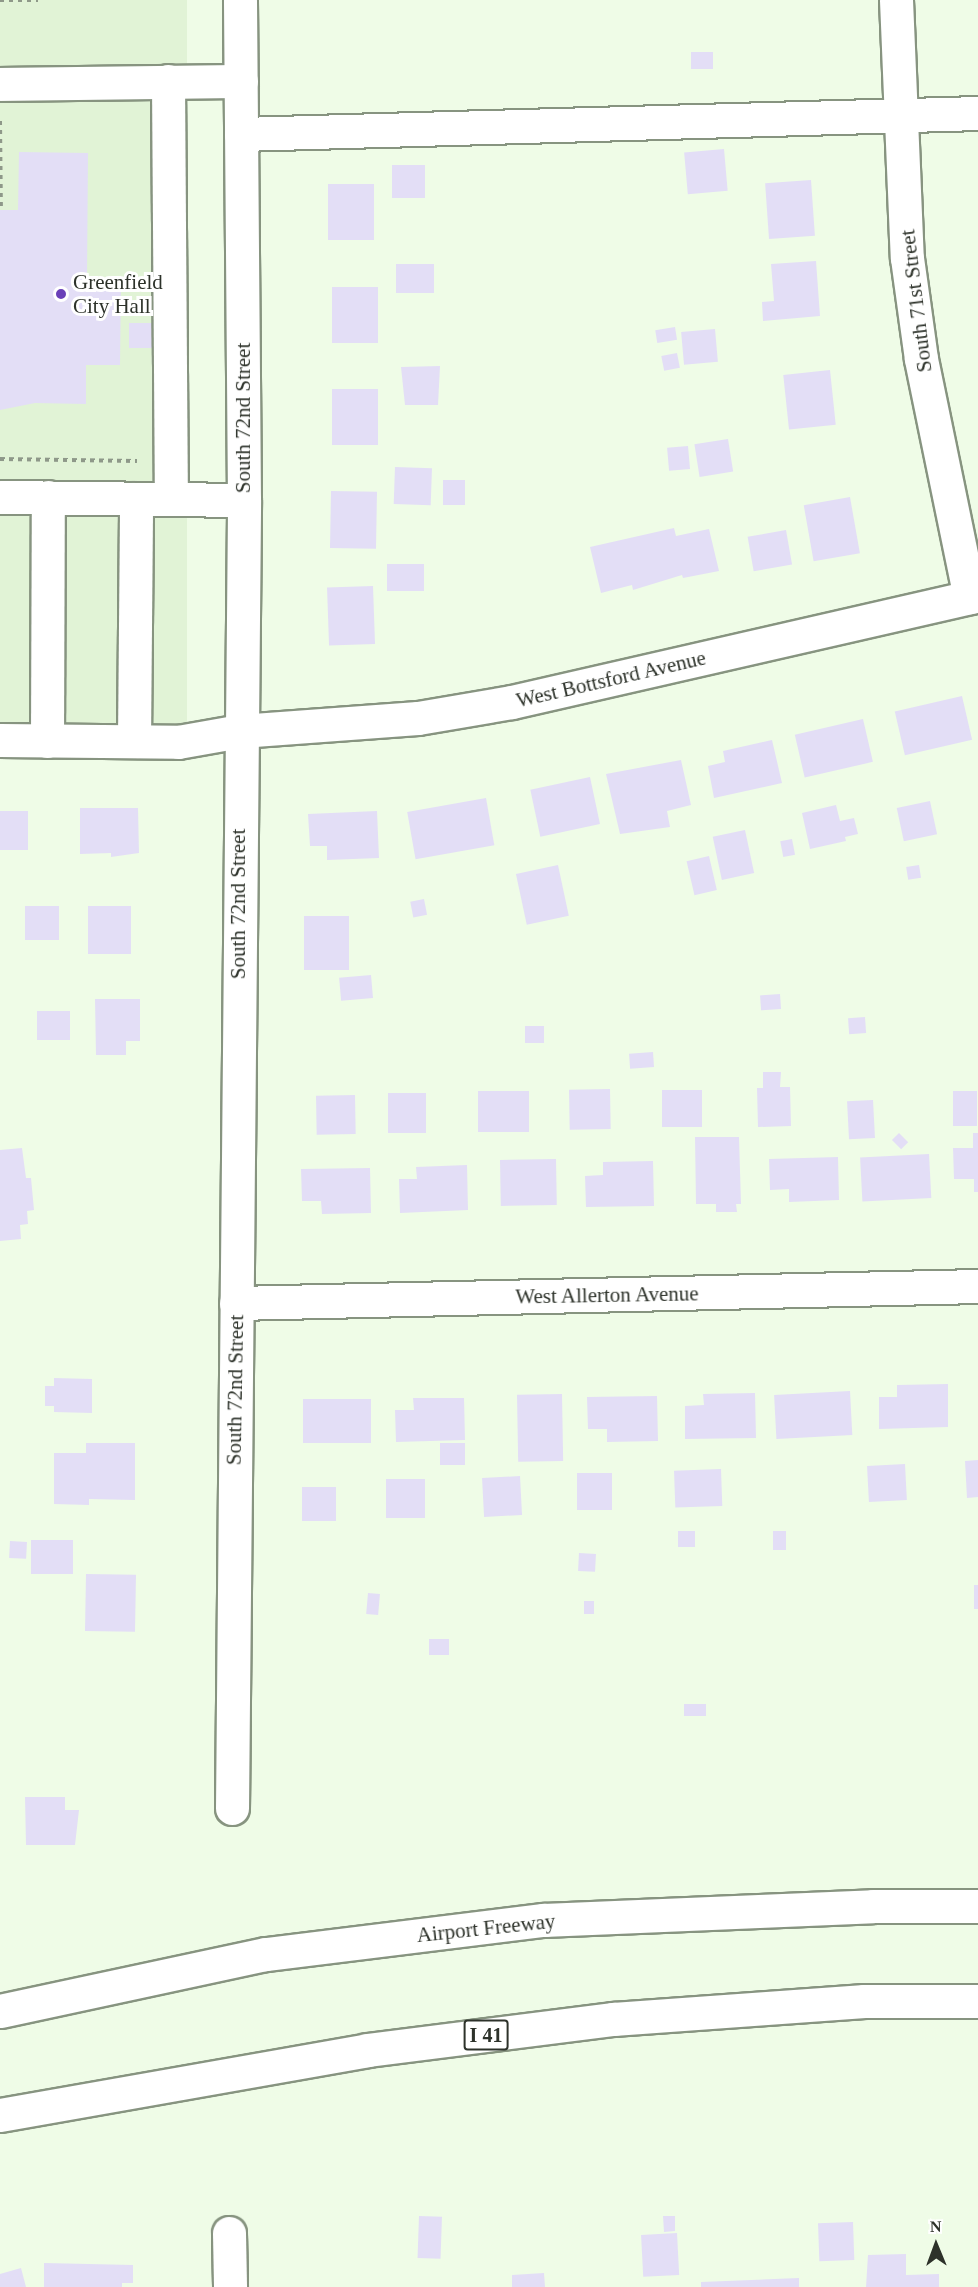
<!DOCTYPE html>
<html>
<head>
<meta charset="utf-8">
<style>
  body { margin:0 }
  #map { position:relative; width:978px; height:2287px; overflow:hidden; background:#effce7; font-family:Georgia,serif }
  div>[style] { position:absolute }
  [style*='--x'] { left:calc(var(--x)*1px); top:calc(var(--y)*1px); width:calc(var(--w)*1px); rotate:calc(var(--a)*1deg) }
  .built>* { inset:0; background:#e1f3d6; transform-origin:0 0 }
  .building>* { inset:0; background:#e3def6; transform-origin:0 0 }
  .path>* { height:4px; margin-top:-2px; transform-origin:0; background:repeating-linear-gradient(90deg,#8e9889 0 4.5px,transparent 0 9px) }
  .roads { filter:drop-shadow(2px 0 #879480) drop-shadow(-2px 0 #879480) drop-shadow(0 2px #879480) drop-shadow(0 -2px #879480) }
  .minor>* { height:33px; margin:-16.5px; padding:0 16.5px; transform-origin:16.5px; border-radius:16.5px; background:#fff }
  .highway>* { height:33px; margin:-16.5px; padding:0 16.5px; transform-origin:16.5px; border-radius:16.5px; background:#fff }
  .dots>* { width:16px; height:16px; translate:-50% -50%; box-sizing:border-box; border:3px solid #fff; border-radius:50% }
  span { translate:-50% -50%; white-space:nowrap; text-align:center; line-height:1.15; -webkit-text-stroke:6px #fff; paint-order:stroke }
  .shield-label span { padding:2px 4px; background:#fff; border:2px solid; border-radius:4px; -webkit-text-stroke-width:0 }
  .shield-label { font-size:20px; color:#2d322a; font-weight:700 }
  .poi-label { font-size:21px; color:#2d322a }
  .left { translate:0 -50%; text-align:left }
  .street-label { font-size:21px; color:#2d322a }
  .north { position:absolute; left:906px; top:2215px; width:60px; height:60px; -webkit-text-stroke:4px #fff; paint-order:stroke; rotate:359deg; font-size:16px; font-weight:700; line-height:24px; text-align:center; color:#2d322a }
  .north::after { content:''; display:block; margin:auto; width:21px; height:27px; background:#2d322a; clip-path:polygon(50% 0,100% 100%,50% 72%,0 100%) }
</style>
</head>
<body>
<div id="map">
  <div class="built">
    <div style="left:0;top:0;width:187px;height:724px"></div>
  </div>
  <div class="building">
    <div style="left:691px;top:52px;width:22px;height:17px"></div>
    <div style="left:724px;top:149px;width:42px;height:40px;rotate:85deg"></div>
    <div style="clip-path:polygon(19px 152px,88px 153px,87px 278px,121px 279px,120px 365px,86px 365px,86px 404px,35px 403px,0 410px,0 210px,18px 210px)"></div>
    <div style="left:392px;top:165px;width:33px;height:33px"></div>
    <div style="left:811px;top:180px;width:56px;height:46px;rotate:86deg"></div>
    <div style="left:328px;top:184px;width:46px;height:56px"></div>
    <div style="clip-path:polygon(816px 261px,820px 316px,763px 321px,762px 302px,774px 301px,771px 264px)"></div>
    <div style="left:434px;top:264px;width:29px;height:38px;rotate:90deg"></div>
    <div style="left:332px;top:287px;width:46px;height:56px"></div>
    <div style="left:129px;top:323px;width:25px;height:25px"></div>
    <div style="left:675px;top:327px;width:13px;height:20px;rotate:81deg"></div>
    <div style="left:715px;top:329px;width:33px;height:34px;rotate:85deg"></div>
    <div style="left:677px;top:353px;width:15px;height:16px;rotate:79deg"></div>
    <div style="clip-path:polygon(440px 366px,438px 405px,405px 405px,401px 367px)"></div>
    <div style="left:830px;top:370px;width:55px;height:47px;rotate:84deg"></div>
    <div style="left:332px;top:389px;width:46px;height:56px"></div>
    <div style="left:728px;top:439px;width:33px;height:34px;rotate:81deg"></div>
    <div style="left:688px;top:446px;width:23px;height:21px;rotate:85deg"></div>
    <div style="left:395px;top:467px;width:37px;height:37px;rotate:2deg"></div>
    <div style="left:443px;top:480px;width:22px;height:25px"></div>
    <div style="left:331px;top:491px;width:46px;height:57px;rotate:1deg"></div>
    <div style="left:850px;top:497px;width:57px;height:47px;rotate:80deg"></div>
    <div style="clip-path:polygon(674px 528px,676px 536px,709px 529px,719px 571px,683px 578px,682px 575px,633px 590px,632px 585px,601px 593px,590px 547px)"></div>
    <div style="left:786px;top:530px;width:35px;height:39px;rotate:80deg"></div>
    <div style="left:387px;top:564px;width:37px;height:27px"></div>
    <div style="left:373px;top:586px;width:58px;height:46px;rotate:88deg"></div>
    <div style="left:962px;top:696px;width:45px;height:69px;rotate:77deg"></div>
    <div style="left:863px;top:719px;width:44px;height:70px;rotate:77deg"></div>
    <div style="clip-path:polygon(772px 740px,782px 783px,714px 798px,708px 766px,725px 762px,723px 751px)"></div>
    <div style="clip-path:polygon(681px 760px,691px 805px,667px 811px,670px 827px,620px 834px,606px 774px)"></div>
    <div style="left:590px;top:777px;width:48px;height:61px;rotate:78deg"></div>
    <div style="left:486px;top:798px;width:48px;height:80px;rotate:80deg"></div>
    <div style="left:930px;top:801px;width:34px;height:34px;rotate:78deg"></div>
    <div style="clip-path:polygon(836px 805px,840px 821px,854px 818px,858px 834px,845px 837px,846px 841px,810px 849px,802px 813px)"></div>
    <div style="clip-path:polygon(80px 808px,138px 808px,139px 853px,111px 857px,111px 853px,80px 854px)"></div>
    <div style="left:0;top:811px;width:28px;height:39px"></div>
    <div style="clip-path:polygon(377px 811px,379px 858px,327px 860px,327px 846px,310px 846px,308px 814px)"></div>
    <div style="left:745px;top:830px;width:44px;height:33px;rotate:78deg"></div>
    <div style="left:792px;top:839px;width:16px;height:12px;rotate:79deg"></div>
    <div style="left:709px;top:856px;width:35px;height:23px;rotate:77deg"></div>
    <div style="left:558px;top:865px;width:52px;height:43px;rotate:78deg"></div>
    <div style="left:919px;top:865px;width:13px;height:13px;rotate:81deg"></div>
    <div style="left:424px;top:899px;width:16px;height:14px;rotate:79deg"></div>
    <div style="left:25px;top:906px;width:34px;height:34px"></div>
    <div style="left:88px;top:906px;width:43px;height:48px"></div>
    <div style="left:304px;top:916px;width:45px;height:54px"></div>
    <div style="left:371px;top:975px;width:23px;height:32px;rotate:85deg"></div>
    <div style="left:780px;top:994px;width:15px;height:20px;rotate:86deg"></div>
    <div style="clip-path:polygon(95px 999px,140px 999px,140px 1041px,126px 1041px,126px 1055px,96px 1055px)"></div>
    <div style="left:37px;top:1011px;width:33px;height:29px"></div>
    <div style="left:865px;top:1017px;width:16px;height:17px;rotate:86deg"></div>
    <div style="left:544px;top:1026px;width:17px;height:19px;rotate:90deg"></div>
    <div style="left:653px;top:1052px;width:15px;height:24px;rotate:86deg"></div>
    <div style="clip-path:polygon(763px 1072px,781px 1072px,780px 1087px,790px 1087px,791px 1126px,758px 1127px,757px 1088px,763px 1088px)"></div>
    <div style="left:610px;top:1089px;width:40px;height:41px;rotate:89deg"></div>
    <div style="left:702px;top:1090px;width:37px;height:40px;rotate:90deg"></div>
    <div style="left:529px;top:1091px;width:41px;height:51px;rotate:90deg"></div>
    <div style="left:977px;top:1091px;width:35px;height:24px;rotate:90deg"></div>
    <div style="left:388px;top:1093px;width:38px;height:40px"></div>
    <div style="left:355px;top:1095px;width:39px;height:39px;rotate:89deg"></div>
    <div style="left:873px;top:1100px;width:38px;height:26px;rotate:87deg"></div>
    <div style="left:899px;top:1133px;width:13px;height:10px;rotate:45deg"></div>
    <div style="clip-path:polygon(973px 1133px,978px 1133px,978px 1192px,974px 1192px,974px 1179px,954px 1179px,953px 1148px,973px 1148px)"></div>
    <div style="clip-path:polygon(695px 1137px,739px 1137px,741px 1204px,736px 1204px,737px 1212px,716px 1212px,716px 1204px,696px 1204px)"></div>
    <div style="clip-path:polygon(22px 1148px,26px 1178px,31px 1178px,34px 1210px,27px 1211px,28px 1224px,20px 1225px,21px 1239px,0 1241px,0 1150px)"></div>
    <div style="left:929px;top:1154px;width:44px;height:69px;rotate:87deg"></div>
    <div style="clip-path:polygon(838px 1157px,839px 1200px,789px 1202px,789px 1189px,770px 1190px,769px 1159px)"></div>
    <div style="left:556px;top:1159px;width:46px;height:56px;rotate:89deg"></div>
    <div style="clip-path:polygon(653px 1161px,654px 1206px,586px 1207px,585px 1176px,603px 1175px,603px 1162px)"></div>
    <div style="clip-path:polygon(467px 1165px,468px 1210px,400px 1213px,399px 1179px,417px 1179px,416px 1167px)"></div>
    <div style="clip-path:polygon(370px 1168px,371px 1213px,322px 1214px,321px 1201px,302px 1201px,301px 1169px)"></div>
    <div style="clip-path:polygon(54px 1378px,92px 1379px,92px 1413px,54px 1412px,54px 1406px,45px 1406px,45px 1386px,54px 1386px)"></div>
    <div style="clip-path:polygon(948px 1384px,948px 1427px,879px 1429px,879px 1397px,897px 1397px,897px 1385px)"></div>
    <div style="left:850px;top:1391px;width:44px;height:76px;rotate:87deg"></div>
    <div style="clip-path:polygon(755px 1393px,756px 1438px,685px 1439px,685px 1406px,704px 1405px,703px 1394px)"></div>
    <div style="left:562px;top:1394px;width:67px;height:45px;rotate:89deg"></div>
    <div style="clip-path:polygon(657px 1396px,658px 1441px,607px 1442px,607px 1429px,588px 1429px,587px 1397px)"></div>
    <div style="clip-path:polygon(413px 1398px,464px 1398px,465px 1440px,396px 1442px,395px 1410px,414px 1410px)"></div>
    <div style="left:371px;top:1399px;width:44px;height:68px;rotate:90deg"></div>
    <div style="clip-path:polygon(86px 1443px,135px 1443px,135px 1500px,89px 1499px,89px 1505px,54px 1504px,54px 1453px,86px 1453px)"></div>
    <div style="left:465px;top:1443px;width:22px;height:25px;rotate:90deg"></div>
    <div style="clip-path:polygon(978px 1460px,978px 1497px,967px 1498px,965px 1461px)"></div>
    <div style="left:905px;top:1464px;width:36px;height:38px;rotate:87deg"></div>
    <div style="left:721px;top:1469px;width:37px;height:47px;rotate:88deg"></div>
    <div style="left:577px;top:1473px;width:35px;height:37px"></div>
    <div style="left:520px;top:1476px;width:39px;height:38px;rotate:87deg"></div>
    <div style="left:425px;top:1479px;width:39px;height:39px;rotate:90deg"></div>
    <div style="left:302px;top:1487px;width:34px;height:34px"></div>
    <div style="left:678px;top:1531px;width:17px;height:16px"></div>
    <div style="left:773px;top:1531px;width:13px;height:19px"></div>
    <div style="left:73px;top:1540px;width:34px;height:42px;rotate:90deg"></div>
    <div style="left:10px;top:1541px;width:17px;height:17px;rotate:3deg"></div>
    <div style="left:579px;top:1553px;width:17px;height:18px;rotate:3deg"></div>
    <div style="left:86px;top:1574px;width:50px;height:57px;rotate:1deg"></div>
    <div style="left:974px;top:1585px;width:4px;height:24px"></div>
    <div style="left:368px;top:1593px;width:12px;height:21px;rotate:5deg"></div>
    <div style="left:584px;top:1601px;width:10px;height:13px"></div>
    <div style="left:449px;top:1639px;width:16px;height:20px;rotate:90deg"></div>
    <div style="left:706px;top:1704px;width:12px;height:22px;rotate:90deg"></div>
    <div style="clip-path:polygon(25px 1797px,65px 1797px,65px 1810px,79px 1810px,75px 1845px,26px 1845px)"></div>
    <div style="left:419px;top:2216px;width:23px;height:42px;rotate:2deg"></div>
    <div style="clip-path:polygon(663px 2216px,675px 2216px,675px 2231px,664px 2232px)"></div>
    <div style="left:853px;top:2222px;width:38px;height:35px;rotate:88deg"></div>
    <div style="left:677px;top:2233px;width:42px;height:36px;rotate:87deg"></div>
    <div style="clip-path:polygon(906px 2254px,906px 2275px,939px 2274px,939px 2287px,866px 2287px,868px 2255px)"></div>
    <div style="clip-path:polygon(44px 2263px,133px 2265px,133px 2283px,122px 2283px,122px 2287px,44px 2287px)"></div>
    <div style="clip-path:polygon(21px 2268px,26px 2287px,0 2287px,0 2274px)"></div>
    <div style="clip-path:polygon(544px 2273px,545px 2287px,512px 2287px,512px 2275px)"></div>
    <div style="clip-path:polygon(799px 2278px,799px 2287px,701px 2287px,701px 2282px)"></div>
  </div>
  <div class="path">
    <div style="--x:0;--y:0;--w:38;--a:0"></div>
    <div style="--x:0;--y:121;--w:89;--a:89.4"></div>
    <div style="--x:0;--y:459;--w:137;--a:0.8"></div>
  </div>
  <div class="roads">
    <div class="minor">
      <div style="--x:896;--y:0;--w:258;--a:87.6"></div>
      <div style="--x:907;--y:258;--w:102;--a:82.1"></div>
      <div style="--x:921;--y:359;--w:243;--a:78.4"></div>
      <div style="--x:168;--y:81;--w:418;--a:89.6"></div>
      <div style="--x:0;--y:84;--w:241;--a:-0.7"></div>
      <div style="--x:241;--y:134;--w:737;--a:-1.63"></div>
      <div style="--x:0;--y:497;--w:244;--a:0.7"></div>
      <div style="--x:0;--y:740;--w:178;--a:0.6"></div>
      <div style="--x:178;--y:742;--w:63;--a:-10.1"></div>
      <div style="--x:240;--y:731;--w:178;--a:-4.2"></div>
      <div style="--x:418;--y:718;--w:95;--a:-9.7"></div>
      <div style="--x:512;--y:702;--w:478;--a:-12.9"></div>
      <div style="--x:47;--y:741;--w:244;--a:-89.8"></div>
      <div style="--x:134;--y:741;--w:242;--a:-89.5"></div>
      <div style="--x:236;--y:1303;--w:742;--a:-1.31"></div>
      <div style="--x:232;--y:1808;--w:1308;--a:-89.47"></div>
      <div style="--x:244;--y:500;--w:500;--a:-90.46"></div>
      <div style="--x:229;--y:2233;--w:54;--a:88.9"></div>
    </div>
    <div class="highway">
      <div style="--x:0;--y:2011;--w:272;--a:-12.1"></div>
      <div style="--x:266;--y:1954;--w:279;--a:-7"></div>
      <div style="--x:543;--y:1920;--w:330;--a:-2.4"></div>
      <div style="--x:873;--y:1906;--w:105;--a:0"></div>
      <div style="--x:0;--y:2115;--w:373;--a:-10"></div>
      <div style="--x:367;--y:2050;--w:248;--a:-7.2"></div>
      <div style="--x:613;--y:2019;--w:252;--a:-4.1"></div>
      <div style="--x:864;--y:2001;--w:114;--a:0"></div>
    </div>
  </div>
  <div class="dots">
    <div style="left:61px;top:294px;background:#6a40b8"></div>
  </div>
  <div class="shield-label">
    <span style="left:486px;top:2035px">I 41</span>
  </div>
  <div class="poi-label">
    <span class="left" style="left:73px;top:294px">Greenfield<br>City Hall</span>
  </div>
  <div class="street-label">
    <span style="left:916px;top:301px;rotate:-97deg">South 71st Street</span>
    <span style="left:243px;top:418px;rotate:-90deg">South 72nd Street</span>
    <span style="left:611px;top:679px;rotate:-13deg">West Bottsford Avenue</span>
    <span style="left:238px;top:904px;rotate:-90deg">South 72nd Street</span>
    <span style="left:607px;top:1295px;rotate:-1deg">West Allerton Avenue</span>
    <span style="left:235px;top:1390px;rotate:-89deg">South 72nd Street</span>
    <span style="left:486px;top:1928px;rotate:-6deg">Airport Freeway</span>
  </div>
  <div class="north">N</div>
</div>
</body>
</html>
